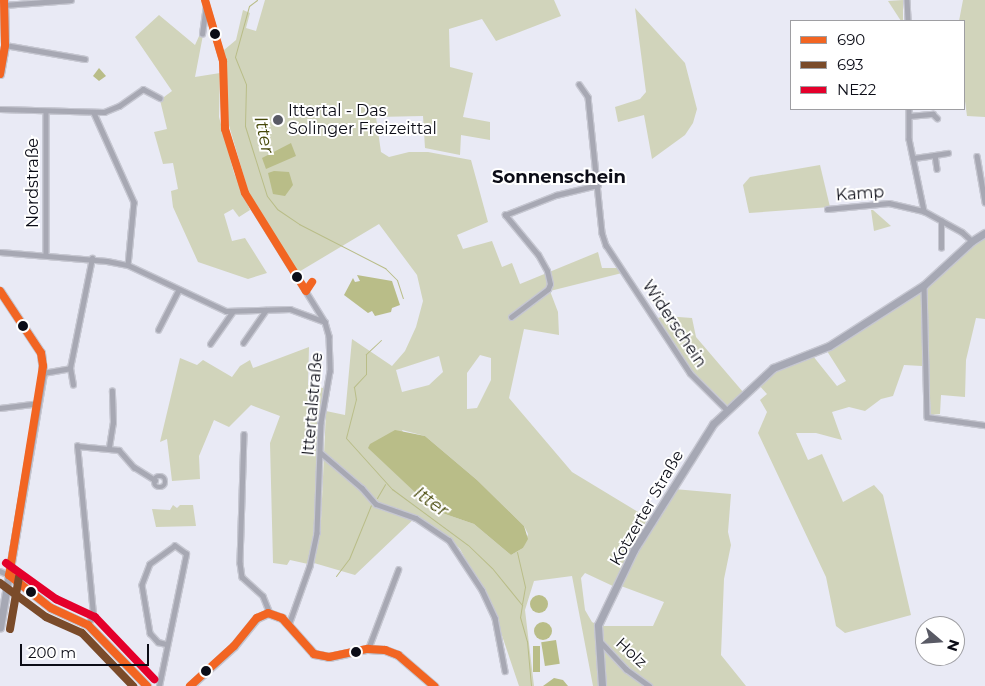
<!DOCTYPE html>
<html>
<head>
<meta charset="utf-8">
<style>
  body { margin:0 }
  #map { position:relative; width:985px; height:686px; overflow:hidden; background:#e9eaf5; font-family:Montserrat,sans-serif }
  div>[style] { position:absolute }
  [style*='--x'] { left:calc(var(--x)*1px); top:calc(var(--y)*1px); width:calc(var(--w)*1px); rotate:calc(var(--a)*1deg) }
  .green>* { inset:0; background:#d1d4bb }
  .water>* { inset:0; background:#b9bd88; transform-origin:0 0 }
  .round { border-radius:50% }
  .stream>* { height:1px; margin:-0.5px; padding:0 0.5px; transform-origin:0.5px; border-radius:0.5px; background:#b9bd88 }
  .roads { filter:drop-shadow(1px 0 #c6c7d1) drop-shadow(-1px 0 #c6c7d1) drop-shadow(0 1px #c6c7d1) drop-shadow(0 -1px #c6c7d1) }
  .street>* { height:4.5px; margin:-2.25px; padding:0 2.25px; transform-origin:2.25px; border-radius:2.25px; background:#a7a8b3 }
  .street>.ring { margin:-2.25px; padding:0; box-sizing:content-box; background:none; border:4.5px solid #a7a8b3; border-radius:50% }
  .secondary>* { height:7px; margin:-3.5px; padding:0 3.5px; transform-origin:3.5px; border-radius:3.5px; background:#a6a8b4 }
  .bus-1>* { height:8px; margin:-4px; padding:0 4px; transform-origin:4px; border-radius:4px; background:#f26522 }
  .bus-2>* { height:8px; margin:-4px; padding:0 4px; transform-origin:4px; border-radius:4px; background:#7a4b2a }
  .bus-3>* { height:8px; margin:-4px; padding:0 4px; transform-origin:4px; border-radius:4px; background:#e4002b }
  .dots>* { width:14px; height:14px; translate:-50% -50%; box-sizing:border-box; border:2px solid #fff; border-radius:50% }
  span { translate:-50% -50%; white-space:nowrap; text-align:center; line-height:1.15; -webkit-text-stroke:4px #fff; paint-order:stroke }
  .poi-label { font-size:16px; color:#0c0d17 }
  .left { translate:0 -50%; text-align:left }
  .street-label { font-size:16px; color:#0c0d17 }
  .water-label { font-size:18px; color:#464809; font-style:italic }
  .neighbourhood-label { font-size:18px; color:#0c0d17; font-weight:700 }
  .legend { position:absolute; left:790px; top:20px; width:175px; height:90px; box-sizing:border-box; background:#fff; border:1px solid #9e9ea2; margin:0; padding:6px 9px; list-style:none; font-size:15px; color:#0c0d17 }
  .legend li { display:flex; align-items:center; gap:10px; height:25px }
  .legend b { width:25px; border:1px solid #9e9ea2 }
  .north { position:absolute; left:915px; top:616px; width:50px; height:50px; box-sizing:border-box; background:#fff; border:1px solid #9e9ea2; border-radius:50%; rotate:108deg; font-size:14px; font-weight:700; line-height:20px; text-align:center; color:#0c0d17 }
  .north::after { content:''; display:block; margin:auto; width:18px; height:22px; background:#595a65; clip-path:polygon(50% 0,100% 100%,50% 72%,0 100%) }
  .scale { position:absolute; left:20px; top:644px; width:129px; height:22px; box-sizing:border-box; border:2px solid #0c0d17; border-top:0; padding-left:6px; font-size:15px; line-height:18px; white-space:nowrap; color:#0c0d17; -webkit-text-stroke:4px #fff; paint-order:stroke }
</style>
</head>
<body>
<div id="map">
  <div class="green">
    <div style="clip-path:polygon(evenodd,265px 0,554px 0,561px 16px,496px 41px,482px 19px,449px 29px,450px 67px,473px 73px,463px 117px,490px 122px,490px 140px,461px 135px,460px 155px,425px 148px,423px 116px,376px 117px,381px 152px,389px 157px,409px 152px,428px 152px,471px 160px,488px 222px,457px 235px,463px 249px,492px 241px,502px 267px,512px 263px,520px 284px,598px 252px,602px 268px,620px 268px,622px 273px,550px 291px,558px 312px,559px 335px,524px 329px,509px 398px,572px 472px,648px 518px,627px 556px,615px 587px,585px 573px,581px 578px,585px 610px,592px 622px,600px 626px,653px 626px,664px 602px,621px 586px,640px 545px,674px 489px,731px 494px,728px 532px,731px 545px,724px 579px,721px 655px,746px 686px,593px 686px,572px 576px,534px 581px,525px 610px,534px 686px,519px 686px,494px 612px,460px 549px,450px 538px,417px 516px,355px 575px,314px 563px,321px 521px,326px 411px,345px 415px,352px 339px,392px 366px,405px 351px,416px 327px,423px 301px,417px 275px,379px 224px,297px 273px,249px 194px,228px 122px,224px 50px,236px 40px,243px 10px,250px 13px,246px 28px,256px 31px,265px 0,480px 355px,491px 358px,491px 380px,477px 408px,467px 409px,467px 373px,480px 355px,265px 0,439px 356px,443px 372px,429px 385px,402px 392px,396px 370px,439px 356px,265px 0,402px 430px,425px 436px,477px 480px,524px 526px,528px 534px,523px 548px,511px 555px,474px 524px,445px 514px,402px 430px)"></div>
    <div style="clip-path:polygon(903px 0,903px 21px,901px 21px,888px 1px)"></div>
    <div style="clip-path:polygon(963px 0,985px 0,985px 117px,967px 116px,964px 94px,964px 21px,959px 21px)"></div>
    <div style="clip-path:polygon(635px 8px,685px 63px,697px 109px,693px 123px,685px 135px,652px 159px,644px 115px,618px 122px,615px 107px,640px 99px,646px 92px)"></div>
    <div style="clip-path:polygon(159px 15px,195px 45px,200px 34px,203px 35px,195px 77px,220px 73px,219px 117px,234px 173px,250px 210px,239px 217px,233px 209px,224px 214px,232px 241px,245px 238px,267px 273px,248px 279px,198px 262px,173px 207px,171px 191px,178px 189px,173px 163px,163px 164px,154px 132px,167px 129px,160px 100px,172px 91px,135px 37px)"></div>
    <div style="clip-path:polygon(820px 165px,830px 207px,749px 213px,743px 185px,750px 177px)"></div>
    <div style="clip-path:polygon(871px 210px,873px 210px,891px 226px,874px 231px)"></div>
    <div style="clip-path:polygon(985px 236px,985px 319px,976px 318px,966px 360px,965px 397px,941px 395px,940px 414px,931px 415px,926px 336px,927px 287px)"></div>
    <div style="clip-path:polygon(922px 290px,922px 366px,904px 365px,893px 396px,881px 399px,865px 411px,849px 407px,832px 412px,842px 440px,816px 433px,796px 433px,808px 460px,822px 454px,843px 502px,874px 485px,883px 495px,911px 615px,845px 633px,836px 626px,826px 577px,758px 433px,767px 412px,760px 400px,767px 394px,758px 384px,773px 371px,813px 356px,837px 386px,846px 381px,827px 351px)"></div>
    <div style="clip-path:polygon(665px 316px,692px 318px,696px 337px,743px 392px,728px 406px,690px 369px,658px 318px)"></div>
    <div style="clip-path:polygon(309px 347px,308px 385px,323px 388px,313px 539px,308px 564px,290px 560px,287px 565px,273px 563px,270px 443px,280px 416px,251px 405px,229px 427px,214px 420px,199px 456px,200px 479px,172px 481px,167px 439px,160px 442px,180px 358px,197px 365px,203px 360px,232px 377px,240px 366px,250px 360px,253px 368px)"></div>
    <div style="clip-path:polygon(173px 505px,177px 508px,180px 505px,193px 505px,196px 526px,156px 527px,152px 509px,170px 510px)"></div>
  </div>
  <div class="water">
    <div style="clip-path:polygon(99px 68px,106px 76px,99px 81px,93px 76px)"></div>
    <div style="clip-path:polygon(291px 143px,296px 156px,266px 169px,262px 158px)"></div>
    <div style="clip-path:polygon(274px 171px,289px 172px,293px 185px,285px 196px,273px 194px,268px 173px)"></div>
    <div style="clip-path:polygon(357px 275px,392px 281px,400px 305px,392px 308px,391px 312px,375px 316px,372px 311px,368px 313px,344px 295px,353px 278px,355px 282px,360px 281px)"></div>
    <div style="clip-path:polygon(395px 430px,425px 436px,477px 480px,524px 526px,528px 539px,523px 548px,511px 555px,474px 524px,445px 514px,419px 496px,368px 448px,370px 444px)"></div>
    <div class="round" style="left:530px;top:595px;width:18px;height:18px"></div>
    <div class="round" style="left:534px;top:622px;width:18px;height:18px"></div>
    <div style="left:556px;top:640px;width:24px;height:15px;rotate:81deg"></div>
    <div style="left:533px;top:646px;width:7px;height:26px"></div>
    <div style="clip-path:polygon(554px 678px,563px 680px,568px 686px,543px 686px)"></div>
  </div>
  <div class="stream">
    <div style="--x:257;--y:0;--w:10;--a:143"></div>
    <div style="--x:249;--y:6;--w:53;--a:105.4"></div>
    <div style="--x:235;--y:57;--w:29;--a:68"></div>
    <div style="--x:246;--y:84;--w:42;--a:91.4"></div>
    <div style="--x:245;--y:126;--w:73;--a:72.6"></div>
    <div style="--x:267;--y:196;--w:16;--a:52"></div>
    <div style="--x:277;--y:209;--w:27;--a:34"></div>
    <div style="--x:299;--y:224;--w:97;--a:27.1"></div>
    <div style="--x:385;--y:268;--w:17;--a:45"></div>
    <div style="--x:397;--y:280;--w:19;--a:72"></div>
    <div style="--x:381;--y:340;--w:21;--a:137"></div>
    <div style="--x:366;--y:354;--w:20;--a:90"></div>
    <div style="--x:366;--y:374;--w:18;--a:133"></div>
    <div style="--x:354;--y:387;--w:12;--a:81"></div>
    <div style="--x:356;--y:399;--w:40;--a:104.4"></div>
    <div style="--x:346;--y:438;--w:69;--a:48"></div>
    <div style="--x:392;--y:489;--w:94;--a:36.4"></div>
    <div style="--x:468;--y:545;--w:33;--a:44"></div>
    <div style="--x:492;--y:568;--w:48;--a:51"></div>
    <div style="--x:522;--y:605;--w:12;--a:99"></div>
    <div style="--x:520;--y:617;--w:25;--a:74"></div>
    <div style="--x:527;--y:641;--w:45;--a:84.9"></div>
    <div style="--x:377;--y:498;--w:16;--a:-60"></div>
    <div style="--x:517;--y:552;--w:36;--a:77"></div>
    <div style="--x:525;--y:587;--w:17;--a:100"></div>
    <div style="--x:336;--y:576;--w:21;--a:-53"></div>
    <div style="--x:349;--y:559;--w:58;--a:-67.8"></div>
  </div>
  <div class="roads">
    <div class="street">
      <div style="--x:205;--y:0;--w:64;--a:73.6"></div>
      <div style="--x:223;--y:61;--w:68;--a:88.3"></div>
      <div style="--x:225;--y:129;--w:67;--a:72.6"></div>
      <div style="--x:245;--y:193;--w:152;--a:58.2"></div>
      <div style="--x:325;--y:322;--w:15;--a:74"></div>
      <div style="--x:329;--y:336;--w:35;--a:88"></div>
      <div style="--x:330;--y:371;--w:53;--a:99.8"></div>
      <div style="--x:321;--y:423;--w:110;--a:92.1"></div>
      <div style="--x:317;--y:533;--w:34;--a:102"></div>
      <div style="--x:310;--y:566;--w:63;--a:109.6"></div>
      <div style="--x:907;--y:0;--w:21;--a:87"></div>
      <div style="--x:4;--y:5;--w:67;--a:-4.3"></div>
      <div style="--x:202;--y:34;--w:28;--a:-82"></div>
      <div style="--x:5;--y:45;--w:81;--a:9.9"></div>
      <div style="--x:579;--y:84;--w:16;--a:55"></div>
      <div style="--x:588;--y:97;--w:137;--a:84.1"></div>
      <div style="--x:602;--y:233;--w:13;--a:72"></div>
      <div style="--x:606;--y:245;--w:153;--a:56.7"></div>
      <div style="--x:690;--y:373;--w:51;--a:45"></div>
      <div style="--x:0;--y:109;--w:104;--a:1.7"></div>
      <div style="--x:104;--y:112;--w:16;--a:-22"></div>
      <div style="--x:119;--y:106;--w:29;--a:-35"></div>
      <div style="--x:143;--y:89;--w:19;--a:28"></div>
      <div style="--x:909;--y:109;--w:30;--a:90"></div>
      <div style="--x:909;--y:139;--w:74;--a:78.2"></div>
      <div style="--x:924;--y:211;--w:43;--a:28.9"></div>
      <div style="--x:962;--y:232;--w:13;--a:42"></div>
      <div style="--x:46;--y:111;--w:144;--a:90"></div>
      <div style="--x:94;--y:113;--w:98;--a:65.8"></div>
      <div style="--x:134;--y:202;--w:63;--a:95.4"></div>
      <div style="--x:909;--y:116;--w:24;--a:-5"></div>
      <div style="--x:933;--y:114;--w:6;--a:45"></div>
      <div style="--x:935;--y:155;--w:13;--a:-9"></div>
      <div style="--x:977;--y:156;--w:47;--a:80.1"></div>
      <div style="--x:914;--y:158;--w:21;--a:-8"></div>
      <div style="--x:935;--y:155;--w:14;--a:82"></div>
      <div style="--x:827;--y:209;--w:62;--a:-5.5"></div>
      <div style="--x:889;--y:203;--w:36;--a:13"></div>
      <div style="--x:941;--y:248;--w:27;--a:-90"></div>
      <div style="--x:0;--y:252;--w:107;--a:4.8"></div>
      <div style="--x:107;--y:261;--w:21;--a:11"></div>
      <div style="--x:128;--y:265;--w:108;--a:25.1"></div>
      <div style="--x:226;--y:311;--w:64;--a:-1.8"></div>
      <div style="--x:290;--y:309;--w:37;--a:20"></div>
      <div style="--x:924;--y:285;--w:132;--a:88.7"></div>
      <div style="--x:927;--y:417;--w:59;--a:7.9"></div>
      <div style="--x:511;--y:317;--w:46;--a:-37.1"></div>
      <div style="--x:548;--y:289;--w:5;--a:-68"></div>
      <div style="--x:550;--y:284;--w:13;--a:-103"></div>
      <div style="--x:547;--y:271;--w:18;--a:-119"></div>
      <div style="--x:538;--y:255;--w:52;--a:-129.5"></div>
      <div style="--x:505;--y:215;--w:55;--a:-21.4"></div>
      <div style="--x:556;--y:195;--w:43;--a:-13.4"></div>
      <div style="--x:158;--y:330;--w:44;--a:-62.9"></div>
      <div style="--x:243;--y:343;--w:40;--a:-55.1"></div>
      <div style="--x:210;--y:344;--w:39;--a:-55"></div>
      <div style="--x:43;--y:373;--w:27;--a:-10"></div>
      <div style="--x:73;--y:385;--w:17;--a:-100"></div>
      <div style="--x:70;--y:368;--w:112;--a:-78.7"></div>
      <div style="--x:0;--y:408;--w:38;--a:-7"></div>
      <div style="--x:244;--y:434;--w:129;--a:91.8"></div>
      <div style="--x:240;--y:563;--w:14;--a:82"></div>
      <div style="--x:242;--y:577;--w:28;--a:42"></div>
      <div style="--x:263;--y:596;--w:18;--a:68"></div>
      <div style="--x:109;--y:447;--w:24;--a:-81"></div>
      <div style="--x:113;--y:423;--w:32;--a:-92"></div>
      <div style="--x:321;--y:453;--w:54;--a:40.5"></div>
      <div style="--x:362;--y:488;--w:21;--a:49"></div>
      <div style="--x:376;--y:504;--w:42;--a:19.3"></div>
      <div style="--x:416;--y:518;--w:40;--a:34"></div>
      <div style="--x:449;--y:540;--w:60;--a:56.6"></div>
      <div style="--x:482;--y:590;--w:31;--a:65"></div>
      <div style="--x:495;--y:618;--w:54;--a:79.3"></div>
      <div class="ring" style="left:154.5px;top:476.5px;width:6.5px;height:6.5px"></div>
      <div style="--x:0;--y:571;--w:10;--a:24"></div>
      <div style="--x:88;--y:625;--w:12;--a:-66"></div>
      <div style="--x:93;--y:614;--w:169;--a:-95.4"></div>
      <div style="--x:77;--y:446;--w:42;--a:5.4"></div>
      <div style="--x:119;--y:450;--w:23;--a:49"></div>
      <div style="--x:134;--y:467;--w:25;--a:32"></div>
      <div style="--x:599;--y:640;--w:40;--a:47"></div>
      <div style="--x:626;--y:669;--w:29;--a:36"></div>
      <div style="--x:368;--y:649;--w:85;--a:-69.2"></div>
      <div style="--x:159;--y:686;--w:135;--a:-78.4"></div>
      <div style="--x:186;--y:554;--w:14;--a:-144"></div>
      <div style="--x:175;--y:546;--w:31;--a:144"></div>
      <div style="--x:150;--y:564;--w:22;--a:111"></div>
      <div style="--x:142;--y:585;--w:49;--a:80.5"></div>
      <div style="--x:150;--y:633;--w:12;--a:48"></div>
      <div style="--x:158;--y:642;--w:8;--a:14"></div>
    </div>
    <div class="secondary">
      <div style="--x:0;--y:74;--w:29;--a:-80"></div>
      <div style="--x:5;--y:45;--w:45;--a:-91.3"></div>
      <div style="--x:0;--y:291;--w:74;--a:56.5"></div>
      <div style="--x:41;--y:353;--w:20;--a:84"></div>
      <div style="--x:43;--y:373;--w:258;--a:99.6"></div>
      <div style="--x:9;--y:575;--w:53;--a:38.2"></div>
      <div style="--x:51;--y:608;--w:41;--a:24.7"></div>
      <div style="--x:88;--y:625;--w:85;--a:46"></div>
      <div style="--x:190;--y:686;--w:59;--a:-42.3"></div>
      <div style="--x:234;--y:646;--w:36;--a:-51"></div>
      <div style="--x:257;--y:618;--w:12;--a:-24"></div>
      <div style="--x:268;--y:613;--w:15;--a:20"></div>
      <div style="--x:282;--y:618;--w:48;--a:48.4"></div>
      <div style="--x:314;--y:654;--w:15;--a:11"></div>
      <div style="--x:329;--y:657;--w:40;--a:-12"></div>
      <div style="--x:368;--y:649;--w:17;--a:3"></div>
      <div style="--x:385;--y:650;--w:14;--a:21"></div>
      <div style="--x:398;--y:655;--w:48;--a:40.7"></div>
      <div style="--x:602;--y:686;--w:61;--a:-93.8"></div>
      <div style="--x:598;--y:625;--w:83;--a:-64.4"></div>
      <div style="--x:634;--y:550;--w:149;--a:-57.9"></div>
      <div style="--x:713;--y:424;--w:82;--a:-43"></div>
      <div style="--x:773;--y:368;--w:60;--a:-21.4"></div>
      <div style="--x:829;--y:346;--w:113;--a:-32.7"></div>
      <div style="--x:924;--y:285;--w:65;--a:-42.5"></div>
      <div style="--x:972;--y:241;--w:15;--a:-32"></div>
    </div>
  </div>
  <div class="bus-1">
    <div style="--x:205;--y:0;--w:64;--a:73.6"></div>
    <div style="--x:223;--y:61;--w:68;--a:88.3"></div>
    <div style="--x:225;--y:129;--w:67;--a:72.6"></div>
    <div style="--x:245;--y:193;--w:115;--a:58.1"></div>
    <div style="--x:306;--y:291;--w:11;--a:-56"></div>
    <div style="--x:0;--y:74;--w:29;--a:-80"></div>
    <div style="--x:5;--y:45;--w:45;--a:-91.3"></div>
    <div style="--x:0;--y:291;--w:74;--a:56.5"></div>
    <div style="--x:41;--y:353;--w:13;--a:81"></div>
    <div style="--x:43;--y:366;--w:212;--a:99.2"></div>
    <div style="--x:9;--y:575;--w:53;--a:38.2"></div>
    <div style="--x:51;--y:608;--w:41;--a:24.7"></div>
    <div style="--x:88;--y:625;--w:85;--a:46"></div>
    <div style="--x:190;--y:686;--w:59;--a:-42.3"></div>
    <div style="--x:234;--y:646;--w:36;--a:-51"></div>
    <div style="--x:257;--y:618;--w:12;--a:-24"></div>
    <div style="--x:268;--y:613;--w:15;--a:20"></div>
    <div style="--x:282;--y:618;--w:48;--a:48.4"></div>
    <div style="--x:314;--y:654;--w:15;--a:11"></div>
    <div style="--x:329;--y:657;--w:40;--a:-12"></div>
    <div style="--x:368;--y:649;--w:17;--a:3"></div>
    <div style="--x:385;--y:650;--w:14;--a:21"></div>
    <div style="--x:398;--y:655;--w:48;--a:40.7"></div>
  </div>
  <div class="bus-2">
    <div style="--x:0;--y:583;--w:57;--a:36.5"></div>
    <div style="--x:46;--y:617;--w:39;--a:24"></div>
    <div style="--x:82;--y:633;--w:74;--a:46.1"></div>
    <div style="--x:10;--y:629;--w:53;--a:-80.2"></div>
  </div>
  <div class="bus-3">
    <div style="--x:6;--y:563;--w:62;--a:35.8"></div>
    <div style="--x:56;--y:599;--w:43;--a:24.8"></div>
    <div style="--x:95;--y:617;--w:86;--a:46.4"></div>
  </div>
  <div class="dots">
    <div style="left:215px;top:34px;background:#0c0d17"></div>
    <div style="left:278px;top:120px;background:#595a65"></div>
    <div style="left:297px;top:277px;background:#0c0d17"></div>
    <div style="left:23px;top:326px;background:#0c0d17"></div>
    <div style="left:31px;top:592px;background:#0c0d17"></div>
    <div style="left:356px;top:652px;background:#0c0d17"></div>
    <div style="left:206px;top:671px;background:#0c0d17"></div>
  </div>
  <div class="poi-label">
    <span class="left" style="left:288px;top:120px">Ittertal - Das<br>Solinger Freizeittal</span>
  </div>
  <div class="street-label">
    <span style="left:33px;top:183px;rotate:-90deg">Nordstraße</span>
    <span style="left:860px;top:194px;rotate:-4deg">Kamp</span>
    <span style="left:674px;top:324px;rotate:56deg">Widerschein</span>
    <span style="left:313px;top:404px;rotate:-85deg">Ittertalstraße</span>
    <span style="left:647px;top:508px;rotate:-60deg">Kotzerter Straße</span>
    <span style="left:631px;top:653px;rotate:43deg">Holz</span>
  </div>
  <div class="water-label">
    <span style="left:264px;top:135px;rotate:78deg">Itter</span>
    <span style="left:431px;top:502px;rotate:36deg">Itter</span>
  </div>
  <div class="neighbourhood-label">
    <span style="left:559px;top:177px">Sonnenschein</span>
  </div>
  <ul class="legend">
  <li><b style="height:6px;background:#f26522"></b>690</li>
  <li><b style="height:6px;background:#7a4b2a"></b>693</li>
  <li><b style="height:6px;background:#e4002b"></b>NE22</li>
  </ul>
  <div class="north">N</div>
  <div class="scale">200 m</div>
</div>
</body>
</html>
